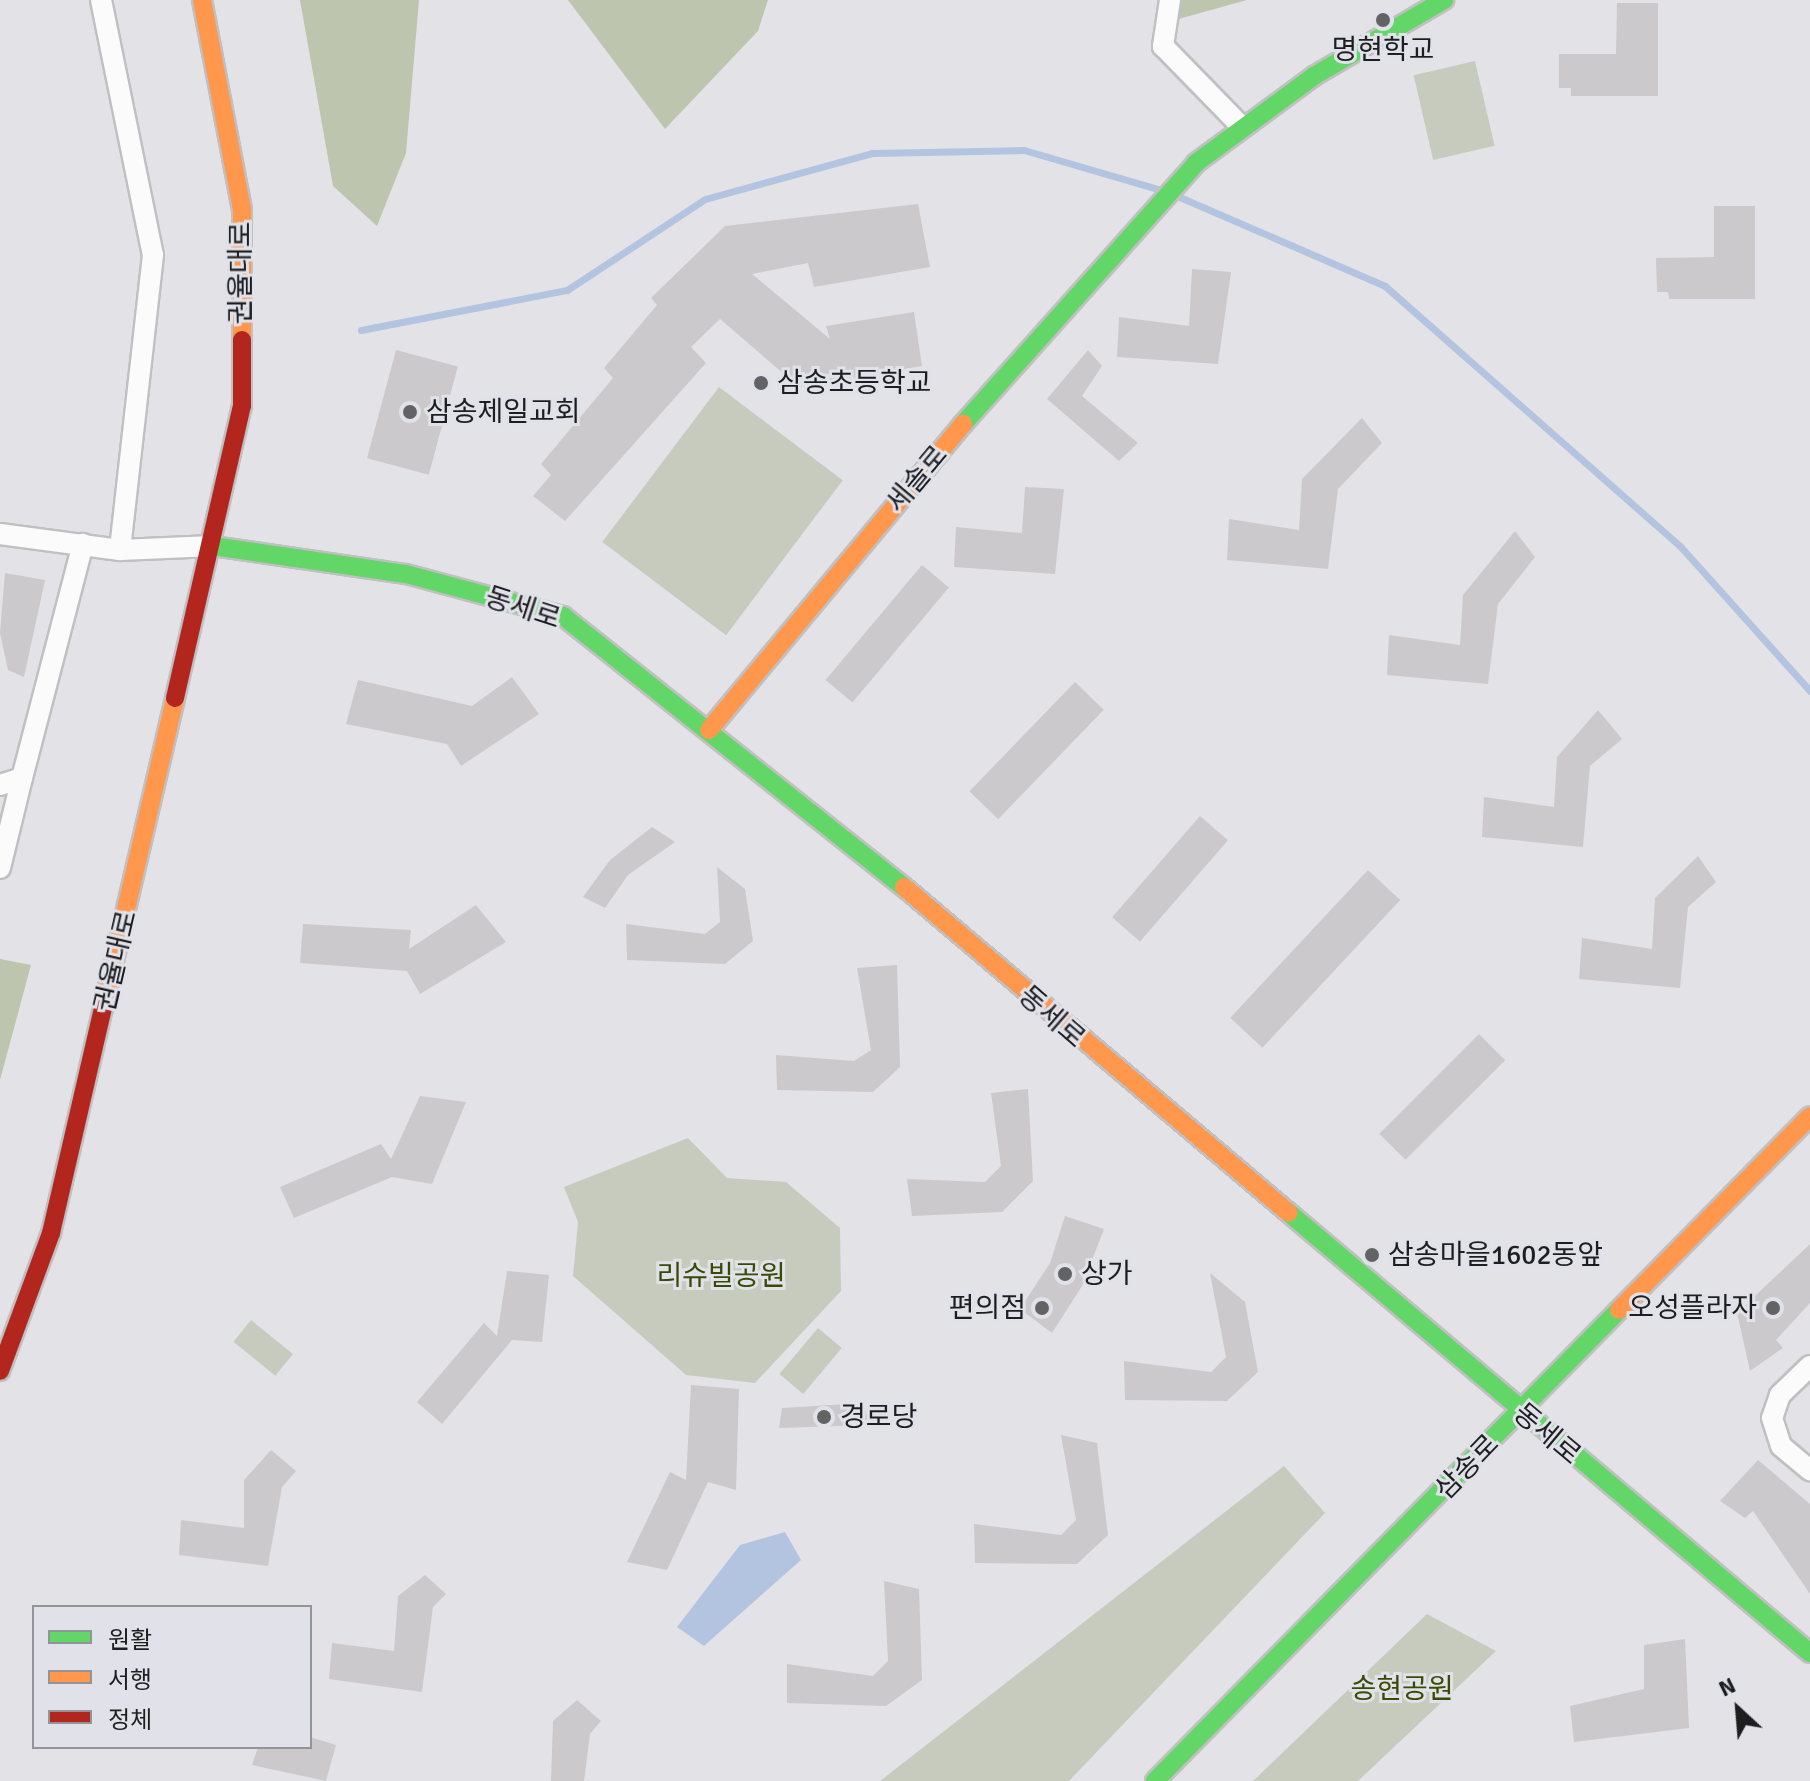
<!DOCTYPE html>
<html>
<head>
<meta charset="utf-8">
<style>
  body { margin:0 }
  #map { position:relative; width:1810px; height:1781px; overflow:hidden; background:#e3e3e7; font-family:Signika,"Noto Sans KR",sans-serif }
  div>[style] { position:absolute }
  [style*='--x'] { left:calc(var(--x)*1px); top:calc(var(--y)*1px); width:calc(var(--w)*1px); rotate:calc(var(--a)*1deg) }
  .green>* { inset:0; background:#c6cbbe; transform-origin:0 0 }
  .forest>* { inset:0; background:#bdc5af }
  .water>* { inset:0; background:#b3c4e1 }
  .stream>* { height:7px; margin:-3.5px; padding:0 3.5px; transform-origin:3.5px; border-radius:3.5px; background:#b3c4e1 }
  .building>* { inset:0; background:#cbc9cb; transform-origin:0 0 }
  .roads { filter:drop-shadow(2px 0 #c0c0c2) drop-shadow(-2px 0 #c0c0c2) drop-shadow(0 2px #c0c0c2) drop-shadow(0 -2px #c0c0c2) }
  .street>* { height:20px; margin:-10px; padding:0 10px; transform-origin:10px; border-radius:10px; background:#fbfbfb }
  .fast>* { height:18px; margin:-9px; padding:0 9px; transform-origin:9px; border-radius:9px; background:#63d668 }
  .slow>* { height:18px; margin:-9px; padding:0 9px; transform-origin:9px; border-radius:9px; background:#ff974d }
  .jam>* { height:18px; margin:-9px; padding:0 9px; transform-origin:9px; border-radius:9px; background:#b3261e }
  .dots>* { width:22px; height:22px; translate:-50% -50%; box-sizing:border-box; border:4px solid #e1e2e9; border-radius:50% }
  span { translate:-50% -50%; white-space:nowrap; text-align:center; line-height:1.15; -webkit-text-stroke:6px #e1e2e9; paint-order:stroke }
  .poi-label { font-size:28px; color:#1e1e21 }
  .left { translate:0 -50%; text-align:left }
  .right { translate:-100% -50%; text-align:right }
  .street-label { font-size:28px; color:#1e1e21 }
  .park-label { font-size:28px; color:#394a03 }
  .legend { position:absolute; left:32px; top:1605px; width:280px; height:144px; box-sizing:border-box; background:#e1e2e9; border:2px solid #939499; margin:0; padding:10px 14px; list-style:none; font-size:24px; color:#1e1e21 }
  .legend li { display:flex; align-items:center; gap:16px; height:40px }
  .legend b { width:40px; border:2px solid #939499 }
  .north { position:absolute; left:1698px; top:1669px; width:80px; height:80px; -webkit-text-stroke:6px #e1e2e9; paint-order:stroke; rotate:334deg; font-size:22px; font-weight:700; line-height:32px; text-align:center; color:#1e1e21 }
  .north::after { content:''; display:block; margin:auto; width:28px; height:36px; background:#1e1e21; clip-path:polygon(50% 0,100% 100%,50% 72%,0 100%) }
</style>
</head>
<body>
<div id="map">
  <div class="green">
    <div style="left:1475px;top:61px;width:87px;height:63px;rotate:77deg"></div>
    <div style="left:719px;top:387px;width:155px;height:194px;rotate:37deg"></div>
    <div style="clip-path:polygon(688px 1138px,727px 1178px,786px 1182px,840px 1228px,841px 1291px,755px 1383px,686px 1375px,573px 1276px,578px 1222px,564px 1187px)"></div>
    <div style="left:251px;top:1320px;width:54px;height:28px;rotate:39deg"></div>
    <div style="left:818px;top:1328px;width:31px;height:60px;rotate:40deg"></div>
    <div style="clip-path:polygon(1284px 1466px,1325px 1513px,1069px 1781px,880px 1781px)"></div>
    <div style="clip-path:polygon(1427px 1614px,1496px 1651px,1358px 1781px,1253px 1781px)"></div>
  </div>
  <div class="forest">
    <div style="clip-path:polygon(300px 0,419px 0,406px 153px,377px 226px,333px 186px)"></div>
    <div style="clip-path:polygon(568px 0,768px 0,758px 31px,665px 129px)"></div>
    <div style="clip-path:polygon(1158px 0,1247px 0,1164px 23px)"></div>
    <div style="clip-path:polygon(0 959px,31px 965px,0 1080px)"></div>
  </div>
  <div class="water">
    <div style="clip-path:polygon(785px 1532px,801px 1560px,704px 1646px,677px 1627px,740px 1545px)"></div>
  </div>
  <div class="stream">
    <div style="--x:1175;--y:195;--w:229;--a:23.4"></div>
    <div style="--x:1385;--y:286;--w:393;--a:41.4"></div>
    <div style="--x:1680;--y:546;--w:195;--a:48.1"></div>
    <div style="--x:361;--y:330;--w:210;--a:-11"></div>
    <div style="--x:567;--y:290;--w:165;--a:-33.4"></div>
    <div style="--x:705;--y:199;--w:173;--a:-15.4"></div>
    <div style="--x:872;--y:153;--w:152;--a:-1.1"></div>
    <div style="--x:1024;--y:150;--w:146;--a:16.3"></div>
  </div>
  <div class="building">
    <div style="clip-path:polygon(1617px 3px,1658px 3px,1658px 96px,1571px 96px,1571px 88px,1559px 88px,1559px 54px,1616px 54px)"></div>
    <div style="clip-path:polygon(918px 204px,930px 267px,814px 287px,808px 263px,752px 274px,830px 339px,826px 326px,914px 312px,922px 366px,799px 387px,720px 319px,691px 347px,706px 363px,565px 521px,533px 496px,551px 475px,541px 464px,613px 378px,604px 368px,657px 305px,651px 298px,725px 226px)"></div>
    <div style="clip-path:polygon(1714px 206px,1755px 206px,1755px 299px,1669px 299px,1668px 292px,1657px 292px,1656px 258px,1714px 257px)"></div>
    <div style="clip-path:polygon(1192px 269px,1231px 272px,1218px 364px,1117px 357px,1119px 317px,1189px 326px)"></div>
    <div style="left:396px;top:350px;width:64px;height:112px;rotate:15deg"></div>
    <div style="clip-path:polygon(1088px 350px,1102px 366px,1082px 396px,1138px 443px,1119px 461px,1047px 399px)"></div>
    <div style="clip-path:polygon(1362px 418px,1382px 443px,1338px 489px,1328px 569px,1227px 560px,1229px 519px,1299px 530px,1302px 479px)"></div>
    <div style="clip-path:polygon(1025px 487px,1064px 489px,1055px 574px,954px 567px,956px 527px,1022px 533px)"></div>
    <div style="clip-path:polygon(1515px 531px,1535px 557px,1498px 604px,1488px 684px,1387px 675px,1389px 635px,1460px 645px,1463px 595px)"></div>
    <div style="left:922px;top:565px;width:35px;height:150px;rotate:40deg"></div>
    <div style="clip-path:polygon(5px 573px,45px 580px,24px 677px,8px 670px,0 633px)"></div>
    <div style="clip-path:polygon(512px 677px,539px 714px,461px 766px,447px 744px,346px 724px,358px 680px,472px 706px)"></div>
    <div style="left:1075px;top:682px;width:40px;height:152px;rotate:44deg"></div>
    <div style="clip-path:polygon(1598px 710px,1622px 739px,1590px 766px,1583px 847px,1482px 837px,1484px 797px,1554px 807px,1557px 757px)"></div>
    <div style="left:1200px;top:816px;width:37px;height:134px;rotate:41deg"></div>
    <div style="clip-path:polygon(652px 827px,675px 842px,628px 875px,605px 908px,583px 897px,610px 860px)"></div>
    <div style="clip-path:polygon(1698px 856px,1716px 882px,1688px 907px,1680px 988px,1579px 979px,1582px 938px,1652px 949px,1655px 898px)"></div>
    <div style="clip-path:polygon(717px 867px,745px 889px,753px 941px,725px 964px,627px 960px,626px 924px,705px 934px,720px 922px)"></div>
    <div style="left:1368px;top:870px;width:44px;height:202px;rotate:43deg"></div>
    <div style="clip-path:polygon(476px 905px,506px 942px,420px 994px,407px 971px,300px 963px,303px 924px,411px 930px,409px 949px)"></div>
    <div style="clip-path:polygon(897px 965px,900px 1067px,873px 1092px,777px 1090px,776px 1055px,854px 1061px,871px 1050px,857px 968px)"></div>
    <div style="left:1479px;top:1034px;width:37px;height:141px;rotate:45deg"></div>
    <div style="clip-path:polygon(1028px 1089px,1033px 1181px,1002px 1212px,912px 1216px,907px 1179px,985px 1182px,1001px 1166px,991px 1093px)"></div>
    <div style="clip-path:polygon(420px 1096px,466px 1102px,432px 1184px,392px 1177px,294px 1218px,280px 1187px,381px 1144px,391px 1159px)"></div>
    <div style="clip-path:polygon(1065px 1216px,1104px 1229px,1082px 1286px,1052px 1333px,1020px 1309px,1050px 1263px)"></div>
    <div style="clip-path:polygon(1810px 1244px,1810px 1303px,1776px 1340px,1783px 1348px,1750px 1371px,1737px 1313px)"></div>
    <div style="clip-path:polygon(507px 1271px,549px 1275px,542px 1342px,512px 1340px,442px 1424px,417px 1402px,484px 1323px,497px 1336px)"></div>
    <div style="clip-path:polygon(1210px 1273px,1245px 1302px,1258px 1372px,1227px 1401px,1125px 1400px,1124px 1361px,1211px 1372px,1226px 1357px)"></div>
    <div style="clip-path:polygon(691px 1385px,739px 1389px,736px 1490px,708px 1482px,667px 1570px,627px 1562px,670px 1472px,686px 1480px)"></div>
    <div style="clip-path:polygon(864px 1403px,869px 1425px,779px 1428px,782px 1408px)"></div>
    <div style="clip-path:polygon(1061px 1435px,1097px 1443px,1108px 1535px,1077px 1564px,975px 1563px,974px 1524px,1061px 1535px,1076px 1520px)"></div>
    <div style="clip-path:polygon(271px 1450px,296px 1471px,282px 1487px,268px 1566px,179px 1555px,181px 1520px,244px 1528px,244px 1480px)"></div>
    <div style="clip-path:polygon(1758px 1460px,1810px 1504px,1810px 1594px,1753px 1511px,1745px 1518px,1720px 1501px)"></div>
    <div style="clip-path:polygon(425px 1575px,446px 1594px,433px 1607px,422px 1692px,329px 1679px,332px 1643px,394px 1651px,398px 1596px)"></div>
    <div style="clip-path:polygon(884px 1581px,919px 1589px,922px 1680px,886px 1706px,787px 1703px,787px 1664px,873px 1676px,888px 1661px)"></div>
    <div style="clip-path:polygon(1685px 1639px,1689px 1728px,1574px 1742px,1570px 1706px,1644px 1689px,1644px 1645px)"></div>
    <div style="clip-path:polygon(577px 1700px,601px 1721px,590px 1734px,584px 1781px,551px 1781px,553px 1721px)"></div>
    <div style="clip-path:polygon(310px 1737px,336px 1745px,326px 1781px,252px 1765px,258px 1747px,310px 1747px)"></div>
  </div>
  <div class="roads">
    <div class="street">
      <div style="--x:101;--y:0;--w:260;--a:78.5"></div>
      <div style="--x:153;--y:255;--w:297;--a:96.4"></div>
      <div style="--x:1170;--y:0;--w:47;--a:98.7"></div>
      <div style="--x:1163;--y:46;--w:112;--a:45.7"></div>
      <div style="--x:0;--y:534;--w:121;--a:7.6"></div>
      <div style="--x:120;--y:550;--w:93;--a:-2.5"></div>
      <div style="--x:0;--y:785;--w:23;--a:-18"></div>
      <div style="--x:22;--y:778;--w:242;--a:-75.4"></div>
      <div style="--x:0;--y:868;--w:93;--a:-76.3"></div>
      <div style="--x:1810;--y:1366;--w:42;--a:136"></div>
      <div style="--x:1780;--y:1395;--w:24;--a:109"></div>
      <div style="--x:1772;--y:1418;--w:29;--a:72"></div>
      <div style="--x:1781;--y:1446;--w:38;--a:40"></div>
    </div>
    <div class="fast">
      <div style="--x:963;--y:424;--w:350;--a:-48.2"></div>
      <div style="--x:1196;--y:163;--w:147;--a:-36.4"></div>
      <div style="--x:1314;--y:76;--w:151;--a:-30.3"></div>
      <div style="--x:213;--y:546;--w:195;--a:8.3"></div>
      <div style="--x:406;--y:574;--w:163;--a:15"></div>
      <div style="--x:563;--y:616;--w:436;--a:38.5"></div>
      <div style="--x:1289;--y:1213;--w:682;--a:40.18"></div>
      <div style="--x:1155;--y:1781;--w:661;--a:-45.43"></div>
    </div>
    <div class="slow">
      <div style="--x:202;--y:0;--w:214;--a:79.2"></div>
      <div style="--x:242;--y:210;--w:130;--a:90"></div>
      <div style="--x:709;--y:730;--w:398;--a:-50.3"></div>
      <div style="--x:904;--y:887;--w:504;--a:40.26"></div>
      <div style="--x:103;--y:1008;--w:318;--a:-76.9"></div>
      <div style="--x:1619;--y:1310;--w:272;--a:-45.4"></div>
    </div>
    <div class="jam">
      <div style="--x:175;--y:698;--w:300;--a:-77.1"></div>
      <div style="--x:242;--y:406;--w:66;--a:-90"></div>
      <div style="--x:0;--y:1371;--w:147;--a:-69.7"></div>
      <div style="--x:51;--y:1233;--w:231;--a:-77"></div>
    </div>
  </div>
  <div class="dots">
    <div style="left:1383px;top:20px;background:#636366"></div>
    <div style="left:761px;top:383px;background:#636366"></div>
    <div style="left:410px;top:412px;background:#636366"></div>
    <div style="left:1372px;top:1255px;background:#636366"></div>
    <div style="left:1065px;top:1274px;background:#636366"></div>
    <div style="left:1042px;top:1308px;background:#636366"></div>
    <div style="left:1773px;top:1308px;background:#636366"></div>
    <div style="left:824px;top:1417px;background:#636366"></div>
  </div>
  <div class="poi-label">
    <span style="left:1383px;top:50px">명현학교</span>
    <span class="left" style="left:777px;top:383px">삼송초등학교</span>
    <span class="left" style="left:426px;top:412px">삼송제일교회</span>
    <span class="left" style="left:1388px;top:1255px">삼송마을1602동앞</span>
    <span class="left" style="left:1081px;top:1274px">상가</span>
    <span class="right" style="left:1026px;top:1308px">편의점</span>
    <span class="right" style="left:1757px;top:1308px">오성플라자</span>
    <span class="left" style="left:840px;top:1417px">경로당</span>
  </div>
  <div class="street-label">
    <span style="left:241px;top:273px;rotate:-90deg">권율대로</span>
    <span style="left:917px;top:479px;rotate:-50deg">세솔로</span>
    <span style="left:523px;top:608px;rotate:18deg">동세로</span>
    <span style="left:116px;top:961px;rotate:-77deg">권율대로</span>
    <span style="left:1052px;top:1017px;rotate:41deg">동세로</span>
    <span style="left:1547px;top:1434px;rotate:40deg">동세로</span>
    <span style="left:1467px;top:1467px;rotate:-46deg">삼송로</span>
  </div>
  <div class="park-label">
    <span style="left:721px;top:1276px">리슈빌공원</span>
    <span style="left:1402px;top:1689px">송현공원</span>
  </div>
  <ul class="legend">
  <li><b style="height:10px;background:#63d668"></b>원활</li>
  <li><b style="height:10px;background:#ff974d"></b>서행</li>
  <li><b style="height:10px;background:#b3261e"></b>정체</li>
  </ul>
  <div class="north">N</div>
</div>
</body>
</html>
